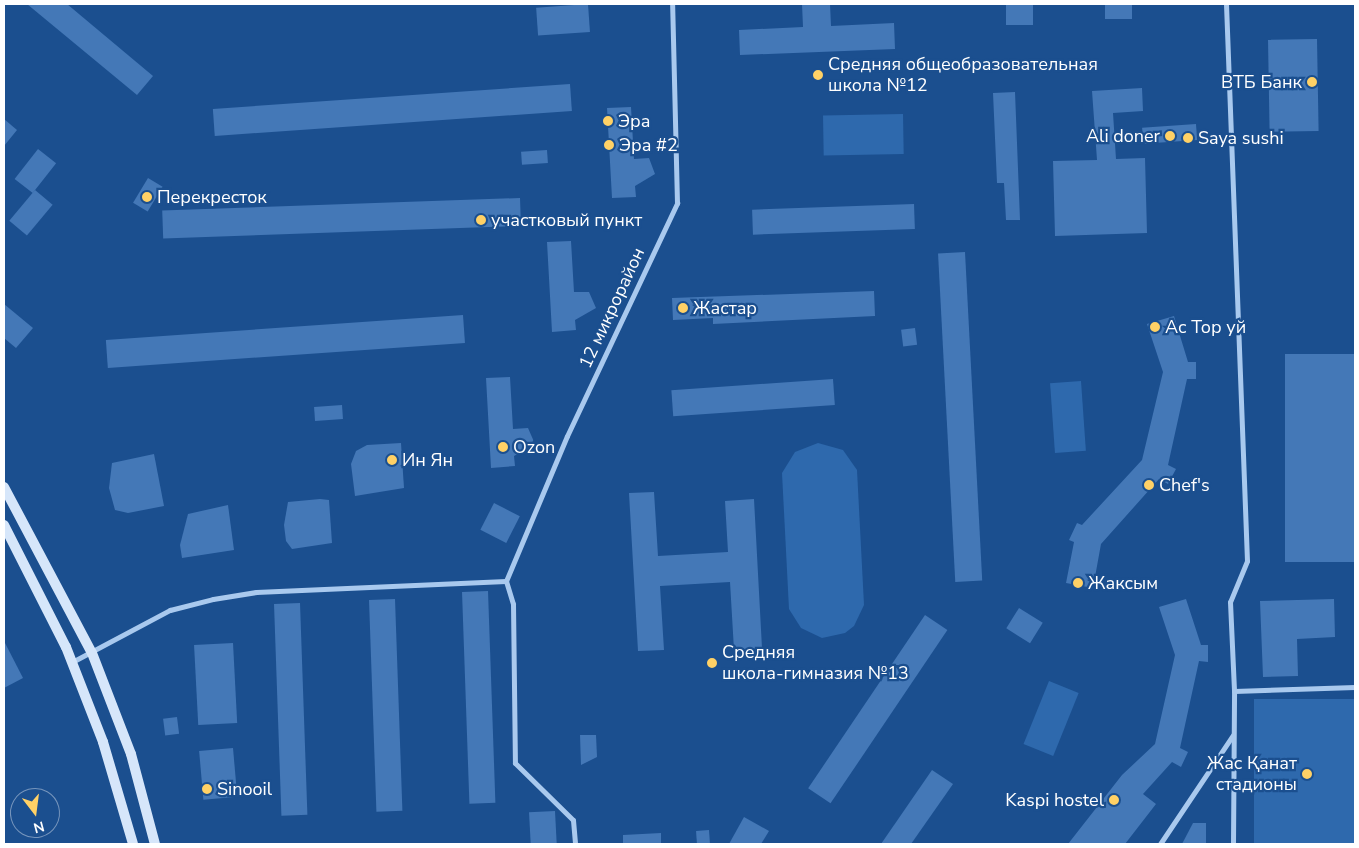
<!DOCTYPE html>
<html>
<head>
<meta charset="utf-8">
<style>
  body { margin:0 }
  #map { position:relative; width:1359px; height:848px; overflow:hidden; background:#1b4f8f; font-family:"Nunito Sans",sans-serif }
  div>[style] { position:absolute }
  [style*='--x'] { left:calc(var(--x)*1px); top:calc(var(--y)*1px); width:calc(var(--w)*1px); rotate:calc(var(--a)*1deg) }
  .green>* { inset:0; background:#2e69ad; transform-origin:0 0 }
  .building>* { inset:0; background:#4478b7; transform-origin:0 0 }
  .street>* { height:5px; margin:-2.5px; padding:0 2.5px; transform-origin:2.5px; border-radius:2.5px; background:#a9c9ee }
  .secondary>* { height:10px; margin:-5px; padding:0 5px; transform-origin:5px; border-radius:5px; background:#d6e6fa }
  .dots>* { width:14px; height:14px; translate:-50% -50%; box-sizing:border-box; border:2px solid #1b4f8f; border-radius:50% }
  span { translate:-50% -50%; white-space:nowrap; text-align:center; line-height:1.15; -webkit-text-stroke:4.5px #1b4f8f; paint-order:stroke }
  .poi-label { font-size:18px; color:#fff }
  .left { translate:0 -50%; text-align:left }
  .right { translate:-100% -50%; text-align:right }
  .street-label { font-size:18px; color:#fff }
  .frame { position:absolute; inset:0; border:5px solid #fff; pointer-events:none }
  .north { position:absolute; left:10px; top:788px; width:50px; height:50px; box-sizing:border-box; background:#1b4f8f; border:1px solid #7695bc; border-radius:50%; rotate:165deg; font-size:14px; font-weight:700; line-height:20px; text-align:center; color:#fff }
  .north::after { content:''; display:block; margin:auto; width:18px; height:22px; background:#ffd166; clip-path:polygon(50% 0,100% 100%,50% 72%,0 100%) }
</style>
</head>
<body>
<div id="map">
  <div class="green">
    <div style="left:903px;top:114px;width:40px;height:80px;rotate:89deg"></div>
    <div style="left:1081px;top:381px;width:70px;height:31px;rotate:86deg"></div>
    <div style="clip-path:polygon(818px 443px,843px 450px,857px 470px,864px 605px,854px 626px,845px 633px,822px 638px,801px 628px,789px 609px,782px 473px,795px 452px)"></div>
    <div style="left:1049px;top:681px;width:32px;height:68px;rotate:22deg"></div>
    <div style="left:1355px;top:699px;width:145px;height:101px;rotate:90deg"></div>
  </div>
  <div class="building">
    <div style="clip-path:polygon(27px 4px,67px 4px,153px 76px,137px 95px)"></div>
    <div style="left:588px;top:4px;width:28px;height:52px;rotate:86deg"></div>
    <div style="clip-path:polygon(802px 4px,830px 4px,831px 26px,894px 23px,895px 49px,740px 55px,739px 30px,803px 27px)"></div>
    <div style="left:1006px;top:4px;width:27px;height:21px"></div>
    <div style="left:1105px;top:4px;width:27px;height:15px"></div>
    <div style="left:1317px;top:39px;width:92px;height:49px;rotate:89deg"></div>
    <div style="left:570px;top:84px;width:27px;height:358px;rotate:86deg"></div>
    <div style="clip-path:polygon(1142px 88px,1143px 111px,1113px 113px,1116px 159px,1145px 158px,1147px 233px,1055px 236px,1053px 161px,1097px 160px,1092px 91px)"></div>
    <div style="clip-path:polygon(1015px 92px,1020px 220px,1006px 220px,1004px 183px,997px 183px,993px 93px)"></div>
    <div style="clip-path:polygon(631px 107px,634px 159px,649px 158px,655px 174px,635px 186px,636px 197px,612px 198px,607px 108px)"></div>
    <div style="clip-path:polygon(4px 119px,17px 130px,4px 146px)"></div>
    <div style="left:1196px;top:124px;width:16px;height:54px;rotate:86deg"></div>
    <div style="left:38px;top:149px;width:23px;height:38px;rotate:38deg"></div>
    <div style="left:547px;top:150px;width:13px;height:26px;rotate:86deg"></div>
    <div style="left:148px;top:178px;width:17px;height:29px;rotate:31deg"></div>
    <div style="left:35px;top:190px;width:23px;height:40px;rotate:40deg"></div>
    <div style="left:520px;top:198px;width:28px;height:358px;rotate:88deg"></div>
    <div style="left:914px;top:204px;width:25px;height:162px;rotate:88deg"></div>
    <div style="clip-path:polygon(571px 241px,574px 292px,589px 292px,596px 308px,575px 320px,576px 330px,552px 332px,547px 242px)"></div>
    <div style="left:965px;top:252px;width:329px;height:27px;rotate:87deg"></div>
    <div style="clip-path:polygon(874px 291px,875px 316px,713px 324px,713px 318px,673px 320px,672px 298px)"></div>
    <div style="clip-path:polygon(4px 304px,33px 328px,16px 348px,4px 338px)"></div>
    <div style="left:463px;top:315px;width:28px;height:358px;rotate:86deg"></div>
    <div style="clip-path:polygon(1174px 316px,1188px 362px,1196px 362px,1196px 379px,1187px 379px,1168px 465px,1176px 469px,1168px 484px,1159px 479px,1101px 544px,1093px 588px,1066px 583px,1074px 542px,1069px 540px,1077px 523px,1082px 525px,1142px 460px,1163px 372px,1147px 324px)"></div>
    <div style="left:915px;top:328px;width:17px;height:14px;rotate:83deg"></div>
    <div style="left:1355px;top:354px;width:208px;height:70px;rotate:90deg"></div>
    <div style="clip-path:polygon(510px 377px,513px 429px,528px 428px,535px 444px,514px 456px,515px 466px,491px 468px,486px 378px)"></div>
    <div style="left:833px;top:379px;width:26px;height:162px;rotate:86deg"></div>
    <div style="left:342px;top:405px;width:14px;height:28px;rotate:86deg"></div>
    <div style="clip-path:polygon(401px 443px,404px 488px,355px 496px,351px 464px,356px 451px,367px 445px)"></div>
    <div style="clip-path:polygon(154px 454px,164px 506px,128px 513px,115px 510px,109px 488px,112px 463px)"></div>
    <div style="clip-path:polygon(654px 492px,658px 556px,728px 552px,725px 501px,754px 499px,762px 648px,734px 650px,730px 582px,660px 586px,664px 650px,638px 651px,629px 493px)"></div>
    <div style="clip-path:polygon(320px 499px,329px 500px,332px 543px,292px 549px,286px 541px,284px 525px,288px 502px)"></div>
    <div style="left:494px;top:503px;width:29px;height:30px;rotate:27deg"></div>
    <div style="clip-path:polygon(228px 505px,234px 550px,182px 558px,180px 545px,188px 514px)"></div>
    <div style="left:488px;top:591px;width:212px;height:26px;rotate:88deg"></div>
    <div style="left:395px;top:599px;width:212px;height:26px;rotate:88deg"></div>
    <div style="clip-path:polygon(1186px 599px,1201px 645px,1208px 645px,1208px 662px,1199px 661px,1180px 748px,1188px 752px,1181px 767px,1172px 762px,1143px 794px,1156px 804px,1125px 844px,1068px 844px,1122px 775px,1155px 744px,1175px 655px,1159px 607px)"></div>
    <div style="clip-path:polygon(1334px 599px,1335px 637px,1297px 639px,1298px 676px,1263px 677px,1260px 601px)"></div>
    <div style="left:300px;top:603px;width:212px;height:26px;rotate:88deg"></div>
    <div style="left:1019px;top:608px;width:28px;height:24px;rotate:32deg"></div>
    <div style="left:925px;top:615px;width:27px;height:209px;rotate:34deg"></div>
    <div style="clip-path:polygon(4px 641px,23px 678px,4px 688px)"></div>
    <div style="left:233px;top:643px;width:80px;height:39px;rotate:87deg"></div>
    <div style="left:177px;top:717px;width:17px;height:14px;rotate:83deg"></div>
    <div style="clip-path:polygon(580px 735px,596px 735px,597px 757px,581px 765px)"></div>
    <div style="left:233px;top:748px;width:49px;height:34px;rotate:85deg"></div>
    <div style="clip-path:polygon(932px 770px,953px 784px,911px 844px,881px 844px)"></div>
    <div style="left:555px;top:811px;width:33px;height:26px;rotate:87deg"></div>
    <div style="clip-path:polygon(744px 817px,769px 831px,761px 844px,729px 844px)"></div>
    <div style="clip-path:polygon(1193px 823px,1206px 823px,1206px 844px,1182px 844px)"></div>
    <div style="left:709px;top:830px;width:14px;height:13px;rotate:86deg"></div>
    <div style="clip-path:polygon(661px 833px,661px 844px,623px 844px,623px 835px)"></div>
  </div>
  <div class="street">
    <div style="--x:1226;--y:4;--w:557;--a:87.84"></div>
    <div style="--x:1247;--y:561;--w:44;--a:112.5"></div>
    <div style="--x:1230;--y:602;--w:89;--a:87.4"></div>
    <div style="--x:506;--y:581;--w:157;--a:-67.2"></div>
    <div style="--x:567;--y:436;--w:258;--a:-64.7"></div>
    <div style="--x:677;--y:203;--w:199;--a:-91.4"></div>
    <div style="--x:506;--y:581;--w:24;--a:73"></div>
    <div style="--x:513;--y:604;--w:159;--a:89.3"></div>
    <div style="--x:515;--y:763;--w:81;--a:44.5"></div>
    <div style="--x:573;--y:820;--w:24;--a:85"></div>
    <div style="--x:72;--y:662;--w:111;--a:-28"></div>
    <div style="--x:170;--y:610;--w:44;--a:-14.3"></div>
    <div style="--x:213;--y:599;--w:44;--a:-9.2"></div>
    <div style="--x:256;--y:592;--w:250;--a:-2.5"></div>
    <div style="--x:1160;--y:844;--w:131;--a:-56.2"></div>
    <div style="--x:1233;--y:844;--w:153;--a:-89.6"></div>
    <div style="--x:1234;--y:691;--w:121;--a:-1.9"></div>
  </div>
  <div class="secondary">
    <div style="--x:4;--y:487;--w:188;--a:62.1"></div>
    <div style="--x:92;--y:653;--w:108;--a:68.9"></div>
    <div style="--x:131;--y:754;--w:93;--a:75.1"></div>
    <div style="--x:4;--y:525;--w:137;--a:63.1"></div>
    <div style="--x:66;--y:647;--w:102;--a:68.7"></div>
    <div style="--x:103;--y:742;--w:106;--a:73.6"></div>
  </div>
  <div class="dots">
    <div style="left:818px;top:75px;background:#ffd166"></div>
    <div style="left:1312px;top:82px;background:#ffd166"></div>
    <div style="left:608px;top:121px;background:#ffd166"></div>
    <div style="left:1170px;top:136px;background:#ffd166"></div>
    <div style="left:1188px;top:138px;background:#ffd166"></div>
    <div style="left:609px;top:145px;background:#ffd166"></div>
    <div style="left:147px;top:197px;background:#ffd166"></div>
    <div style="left:481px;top:220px;background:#ffd166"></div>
    <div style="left:683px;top:308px;background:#ffd166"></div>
    <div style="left:1155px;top:327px;background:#ffd166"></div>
    <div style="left:503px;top:447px;background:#ffd166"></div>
    <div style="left:392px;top:460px;background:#ffd166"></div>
    <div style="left:1149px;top:485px;background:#ffd166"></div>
    <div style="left:1078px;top:583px;background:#ffd166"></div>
    <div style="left:712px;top:663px;background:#ffd166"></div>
    <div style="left:1307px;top:774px;background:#ffd166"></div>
    <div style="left:207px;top:789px;background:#ffd166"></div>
    <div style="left:1114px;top:800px;background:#ffd166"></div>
  </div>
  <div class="poi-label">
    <span class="left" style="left:828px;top:75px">Средняя общеобразовательная<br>школа №12</span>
    <span class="right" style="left:1302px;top:82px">ВТБ Банк</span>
    <span class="left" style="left:618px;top:121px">Эра</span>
    <span class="right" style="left:1160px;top:136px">Ali doner</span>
    <span class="left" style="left:1198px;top:138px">Saya sushi</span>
    <span class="left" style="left:619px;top:145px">Эра #2</span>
    <span class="left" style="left:157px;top:197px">Перекресток</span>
    <span class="left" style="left:491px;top:220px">участковый пункт</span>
    <span class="left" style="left:693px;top:308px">Жастар</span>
    <span class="left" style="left:1165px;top:327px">Ас Тор уй</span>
    <span class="left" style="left:513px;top:447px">Ozon</span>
    <span class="left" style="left:402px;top:460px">Ин Ян</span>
    <span class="left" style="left:1159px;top:485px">Chef's</span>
    <span class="left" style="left:1088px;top:583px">Жаксым</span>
    <span class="left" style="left:722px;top:663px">Средняя<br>школа-гимназия №13</span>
    <span class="right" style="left:1297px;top:774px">Жас Қанат<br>стадионы</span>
    <span class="left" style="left:217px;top:789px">Sinooil</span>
    <span class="right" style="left:1104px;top:800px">Kaspi hostel</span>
  </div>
  <div class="street-label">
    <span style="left:612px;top:308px;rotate:-65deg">12 микрорайон</span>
  </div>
  <div class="frame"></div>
  <div class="north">N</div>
</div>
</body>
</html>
